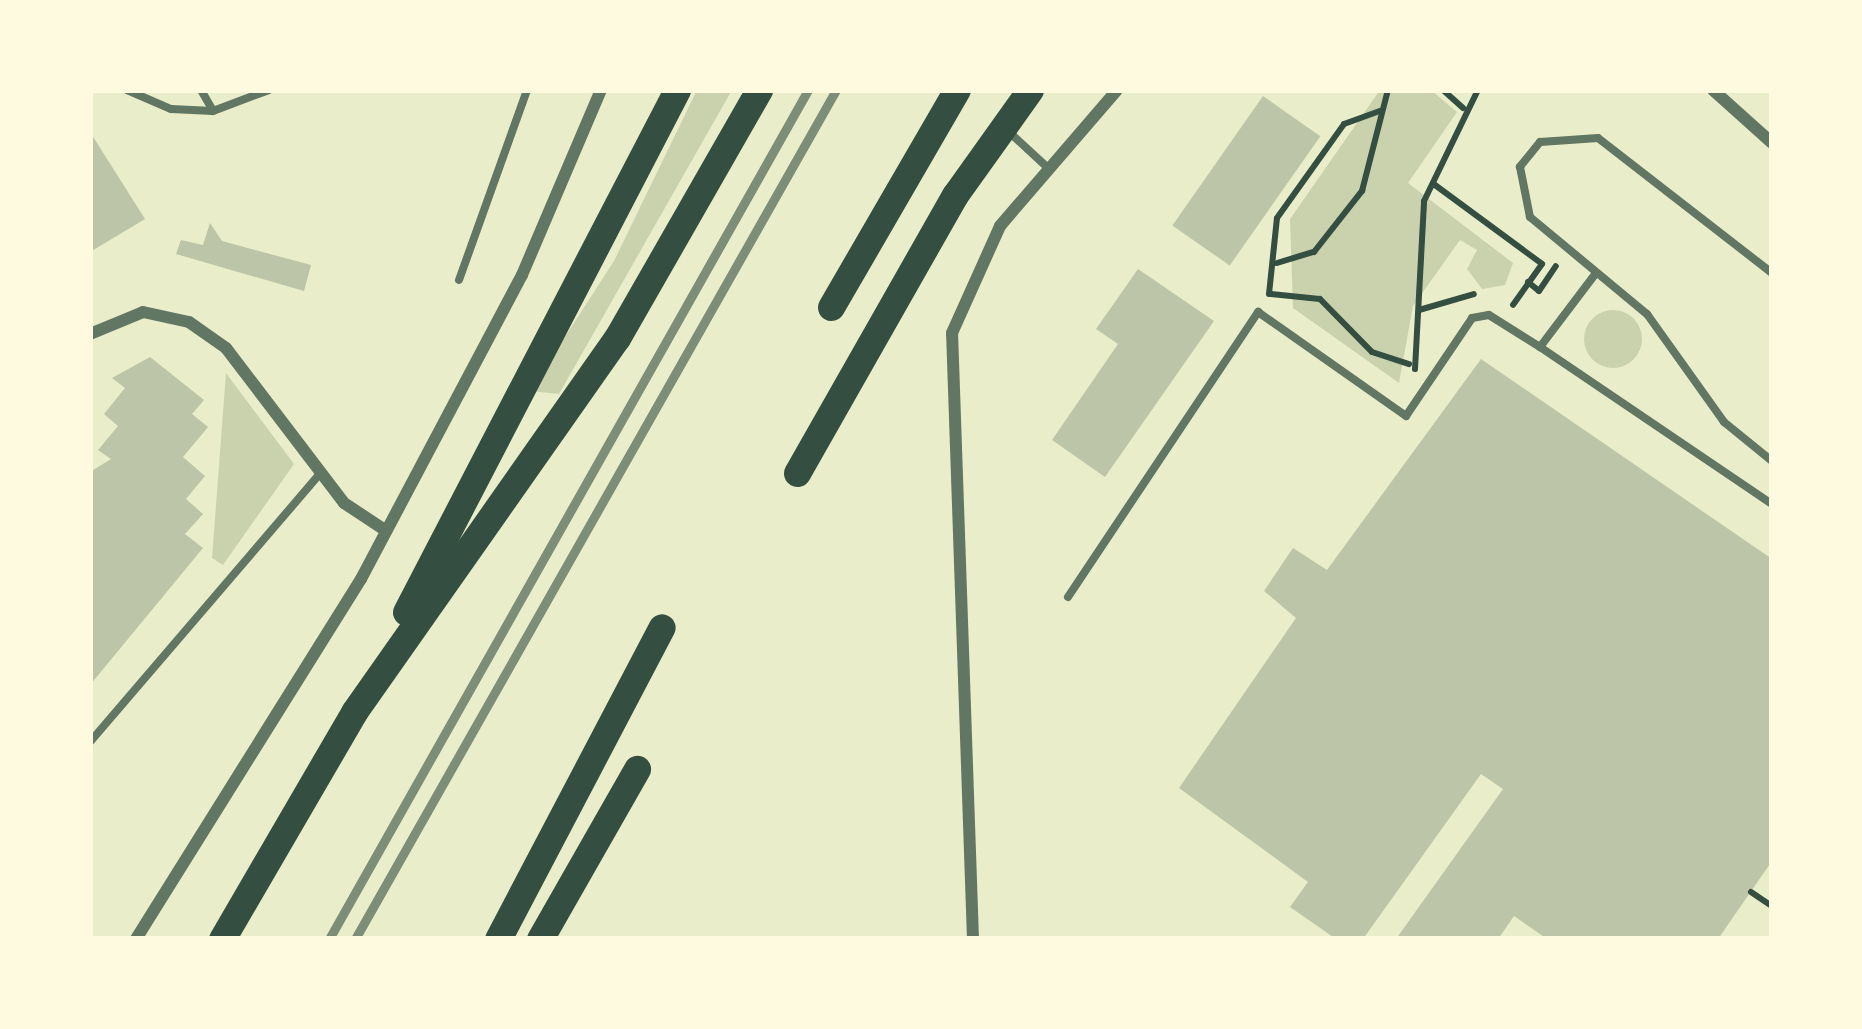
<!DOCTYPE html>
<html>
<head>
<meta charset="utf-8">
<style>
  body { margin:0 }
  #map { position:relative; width:1862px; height:1029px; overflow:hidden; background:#e9edc9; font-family:"Source Sans 3",sans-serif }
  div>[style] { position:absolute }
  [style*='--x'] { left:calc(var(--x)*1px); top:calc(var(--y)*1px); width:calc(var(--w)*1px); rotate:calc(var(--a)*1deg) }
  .green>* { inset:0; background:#cad2ad }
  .round { border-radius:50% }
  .building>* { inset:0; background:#bcc5a7; transform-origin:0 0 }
  .path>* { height:6px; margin:-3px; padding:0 3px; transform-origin:3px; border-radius:3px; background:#344e41 }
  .service>* { height:8px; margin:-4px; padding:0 4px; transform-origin:4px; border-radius:4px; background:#617663 }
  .minor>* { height:12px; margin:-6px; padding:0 6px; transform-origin:6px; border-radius:6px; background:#617663 }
  .primary>* { height:27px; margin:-13.5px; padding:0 13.5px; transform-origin:13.5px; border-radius:13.5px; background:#344e41 }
  .rail>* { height:9px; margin:-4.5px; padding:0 4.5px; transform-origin:4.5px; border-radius:4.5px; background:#7c8e77 }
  span { translate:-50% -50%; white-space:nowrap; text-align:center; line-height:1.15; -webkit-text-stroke:10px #fefae0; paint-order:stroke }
  .frame { position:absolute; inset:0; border:93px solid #fefae0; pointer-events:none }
</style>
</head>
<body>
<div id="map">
  <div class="green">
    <div style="clip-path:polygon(697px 90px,732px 90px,559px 394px,530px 391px,614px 261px)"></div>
    <div style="clip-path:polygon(1380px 90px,1431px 90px,1457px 112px,1408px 183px,1513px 263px,1505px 285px,1482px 289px,1467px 269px,1477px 250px,1460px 240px,1413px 306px,1399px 383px,1293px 308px,1290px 219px)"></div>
    <div class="round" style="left:1584px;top:310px;width:58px;height:58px"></div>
    <div style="clip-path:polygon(226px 373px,294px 464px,223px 565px,212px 558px)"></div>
  </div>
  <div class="building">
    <div style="left:1263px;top:96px;width:70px;height:158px;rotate:35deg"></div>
    <div style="clip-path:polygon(90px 132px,145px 219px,90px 252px)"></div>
    <div style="clip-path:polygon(210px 223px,222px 241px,311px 265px,304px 291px,176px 254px,181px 240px,203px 245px)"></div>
    <div style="clip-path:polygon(1138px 269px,1214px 321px,1105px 477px,1052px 440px,1118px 344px,1096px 329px)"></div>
    <div style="clip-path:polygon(150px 357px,204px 400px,192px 414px,208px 427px,183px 457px,205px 476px,186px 499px,203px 514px,185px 534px,203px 548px,90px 685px,90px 472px,111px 459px,98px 450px,118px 426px,104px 414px,125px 388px,112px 378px)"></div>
    <div style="clip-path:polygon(1481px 359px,1772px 559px,1772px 861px,1718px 939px,1547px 939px,1514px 916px,1498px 939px,1396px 939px,1503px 789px,1481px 774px,1363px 939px,1336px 939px,1290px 907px,1308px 882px,1179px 788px,1296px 618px,1264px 591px,1293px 548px,1327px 570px)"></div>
  </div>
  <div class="path">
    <div style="--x:1443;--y:90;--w:27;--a:42"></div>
    <div style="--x:1435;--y:185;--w:133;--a:36.4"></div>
    <div style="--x:1542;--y:264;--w:50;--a:125.3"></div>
    <div style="--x:1277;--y:263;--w:39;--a:-17"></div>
    <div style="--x:1314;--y:252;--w:78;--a:-51.8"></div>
    <div style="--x:1362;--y:191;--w:104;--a:-75.6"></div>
    <div style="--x:1528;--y:282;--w:14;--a:39"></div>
    <div style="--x:1539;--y:291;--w:30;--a:-56"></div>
    <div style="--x:1269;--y:294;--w:76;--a:-84"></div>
    <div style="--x:1277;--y:218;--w:115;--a:-54.5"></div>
    <div style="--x:1344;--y:124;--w:38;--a:-20"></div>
    <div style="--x:1271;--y:294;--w:49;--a:5.8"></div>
    <div style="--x:1320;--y:299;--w:74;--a:45.5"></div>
    <div style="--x:1372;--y:352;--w:39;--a:18"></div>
    <div style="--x:1419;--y:310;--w:57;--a:-16.2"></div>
    <div style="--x:1415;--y:369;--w:168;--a:-86.9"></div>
    <div style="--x:1424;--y:201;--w:123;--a:-64.1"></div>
    <div style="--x:1751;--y:892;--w:25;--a:34"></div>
  </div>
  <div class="service">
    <div style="--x:127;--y:90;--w:48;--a:23.4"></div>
    <div style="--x:171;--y:109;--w:42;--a:2.7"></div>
    <div style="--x:213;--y:111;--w:60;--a:-20.6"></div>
    <div style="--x:201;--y:90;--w:22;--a:60"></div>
    <div style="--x:1008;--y:131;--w:53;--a:42.7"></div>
    <div style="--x:1596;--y:273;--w:93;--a:127.1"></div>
    <div style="--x:1540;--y:347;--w:280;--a:34.1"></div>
    <div style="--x:1772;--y:273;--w:220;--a:-142.2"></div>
    <div style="--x:1598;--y:138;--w:58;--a:176.1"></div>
    <div style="--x:1540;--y:142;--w:32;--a:129"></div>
    <div style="--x:1520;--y:167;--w:51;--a:78.7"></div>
    <div style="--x:1530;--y:217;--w:152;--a:39.7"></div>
    <div style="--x:1647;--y:314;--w:133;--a:54.5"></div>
    <div style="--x:1724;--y:422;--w:62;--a:39.1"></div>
    <div style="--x:459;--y:280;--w:202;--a:-70.3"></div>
    <div style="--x:1068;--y:597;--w:343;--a:-56.3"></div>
    <div style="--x:1258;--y:312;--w:181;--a:35.1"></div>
    <div style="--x:1406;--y:416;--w:118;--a:-56"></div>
    <div style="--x:1472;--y:318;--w:17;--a:-10"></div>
    <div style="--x:1489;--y:315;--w:60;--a:32.1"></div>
    <div style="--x:90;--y:742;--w:353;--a:-49.4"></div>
  </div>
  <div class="minor">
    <div style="--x:1713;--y:90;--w:79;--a:41.9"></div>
    <div style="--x:90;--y:334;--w:57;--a:-22.5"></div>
    <div style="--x:143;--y:312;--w:47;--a:12.3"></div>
    <div style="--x:189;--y:322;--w:45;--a:35.1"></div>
    <div style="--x:226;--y:348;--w:195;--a:52.7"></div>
    <div style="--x:344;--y:503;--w:49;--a:33.4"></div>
    <div style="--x:136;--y:939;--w:425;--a:-58"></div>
    <div style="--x:361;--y:579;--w:344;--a:-62.1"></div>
    <div style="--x:522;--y:275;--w:201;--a:-66.9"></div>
    <div style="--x:973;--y:939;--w:606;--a:-91.98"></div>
    <div style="--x:952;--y:333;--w:117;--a:-65.8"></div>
    <div style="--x:1000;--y:226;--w:179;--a:-49.3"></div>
  </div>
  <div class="primary">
    <div style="--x:831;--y:307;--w:251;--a:-59.9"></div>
    <div style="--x:797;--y:473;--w:320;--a:-60.4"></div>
    <div style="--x:955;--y:195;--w:129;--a:-54.5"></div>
    <div style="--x:406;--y:612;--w:588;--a:-62.56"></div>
    <div style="--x:222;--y:939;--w:263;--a:-59.8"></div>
    <div style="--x:354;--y:712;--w:457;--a:-54.9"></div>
    <div style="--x:617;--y:338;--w:286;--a:-60.2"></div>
    <div style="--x:498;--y:939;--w:352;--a:-62.3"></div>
    <div style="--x:540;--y:939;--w:196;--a:-60.3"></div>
  </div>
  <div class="rail">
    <div style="--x:329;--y:939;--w:975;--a:-60.57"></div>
    <div style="--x:355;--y:939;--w:976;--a:-60.47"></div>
  </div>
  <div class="frame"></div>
</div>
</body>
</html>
